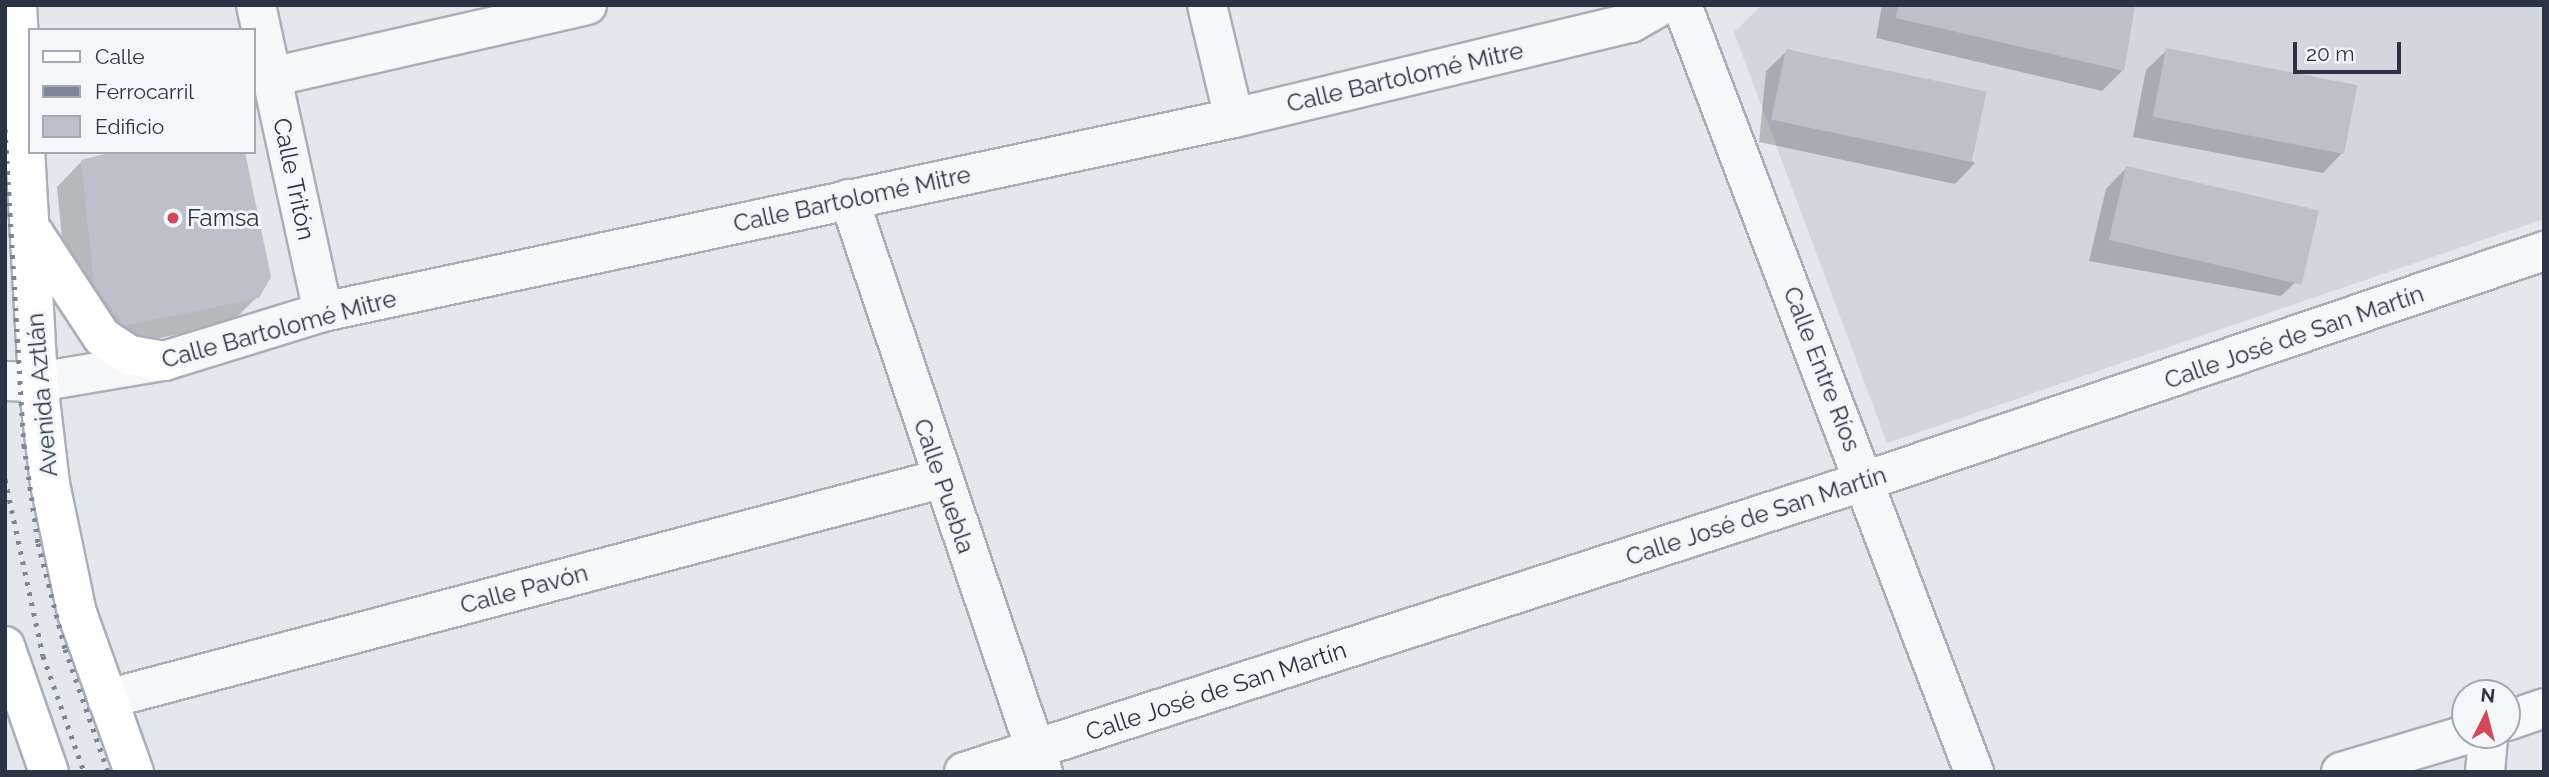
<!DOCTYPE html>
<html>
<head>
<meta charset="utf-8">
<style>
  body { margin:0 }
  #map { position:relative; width:2549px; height:777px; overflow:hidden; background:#e4e7ec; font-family:Raleway,sans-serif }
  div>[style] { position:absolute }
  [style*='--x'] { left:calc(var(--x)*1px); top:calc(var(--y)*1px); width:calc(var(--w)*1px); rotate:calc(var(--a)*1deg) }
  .built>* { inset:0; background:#d2d6de }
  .shadow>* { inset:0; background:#0003 }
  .building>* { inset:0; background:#bbc0ca; transform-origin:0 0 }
  .roads { filter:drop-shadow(2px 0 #a9aeb7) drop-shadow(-2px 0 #a9aeb7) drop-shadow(0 2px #a9aeb7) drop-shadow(0 -2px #a9aeb7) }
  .minor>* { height:38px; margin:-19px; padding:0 19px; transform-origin:19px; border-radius:19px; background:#f7f8fa }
  .tertiary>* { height:38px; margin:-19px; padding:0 19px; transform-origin:19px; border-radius:19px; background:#f7f8fa }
  .secondary>* { height:38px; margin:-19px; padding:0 19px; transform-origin:19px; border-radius:19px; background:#fff }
  .rail>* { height:5px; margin-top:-2.5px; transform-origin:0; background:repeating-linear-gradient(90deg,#7d8696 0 3.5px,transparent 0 10.5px) }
  .dots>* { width:19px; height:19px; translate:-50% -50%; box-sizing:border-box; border:4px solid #f4f6f9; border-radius:50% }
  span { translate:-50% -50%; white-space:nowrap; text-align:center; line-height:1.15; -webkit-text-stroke:6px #f4f6f9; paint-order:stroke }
  .street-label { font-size:24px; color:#2b3445 }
  .poi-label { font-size:24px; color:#2b3445 }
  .left { translate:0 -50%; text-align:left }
  .frame { position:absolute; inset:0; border:7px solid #2b3445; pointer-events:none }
  .legend { position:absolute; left:28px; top:28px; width:228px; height:126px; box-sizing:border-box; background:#f4f6f9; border:2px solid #a4a8b1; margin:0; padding:9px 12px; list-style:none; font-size:21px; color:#2b3445 }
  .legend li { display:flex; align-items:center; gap:14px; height:35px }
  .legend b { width:35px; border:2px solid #a4a8b1 }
  .north { position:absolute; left:2451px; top:679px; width:70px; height:70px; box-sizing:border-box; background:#f4f6f9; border:2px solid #a4a8b1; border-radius:50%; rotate:6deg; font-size:19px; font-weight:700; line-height:28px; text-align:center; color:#2b3445 }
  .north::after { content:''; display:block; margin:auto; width:24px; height:32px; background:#d1495b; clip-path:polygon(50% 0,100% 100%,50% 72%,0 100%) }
  .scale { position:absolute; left:2293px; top:42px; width:108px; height:32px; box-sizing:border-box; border:4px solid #2b3445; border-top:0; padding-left:9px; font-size:21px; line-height:24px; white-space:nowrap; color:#2b3445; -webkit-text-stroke:5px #f4f6f9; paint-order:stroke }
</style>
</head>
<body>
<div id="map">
  <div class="built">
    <div style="clip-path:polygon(1762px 5px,2544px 5px,2544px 219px,1887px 443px,1734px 32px)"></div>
  </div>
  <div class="shadow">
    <div style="clip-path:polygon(1882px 5px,2133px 5px,2123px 70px,2102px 91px,1876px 38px)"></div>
    <div style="clip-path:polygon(2167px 50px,2343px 152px,2323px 173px,2133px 137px,2146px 70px)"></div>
    <div style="clip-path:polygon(1787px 51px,1975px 163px,1955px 184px,1759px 142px,1766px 71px)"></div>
    <div style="clip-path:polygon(82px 161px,257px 297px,231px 323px,98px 351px,69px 311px,57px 187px)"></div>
    <div style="clip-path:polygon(2126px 168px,2302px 276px,2281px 296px,2089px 261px,2106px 189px)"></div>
  </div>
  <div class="building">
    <div style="clip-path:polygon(1898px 5px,2135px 5px,2124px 71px,1896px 18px)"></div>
    <div style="left:2166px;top:48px;width:195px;height:70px;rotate:11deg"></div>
    <div style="left:1786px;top:49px;width:205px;height:72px;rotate:12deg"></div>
    <div style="clip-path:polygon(113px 152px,245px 152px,271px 277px,259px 298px,124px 326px,94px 285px,81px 160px)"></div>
    <div style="left:2126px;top:166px;width:198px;height:76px;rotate:13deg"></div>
  </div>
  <div class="roads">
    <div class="minor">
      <div style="--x:256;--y:5;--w:314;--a:77.7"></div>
      <div style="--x:1207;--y:5;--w:116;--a:76.6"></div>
      <div style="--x:1682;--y:5;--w:821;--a:69.16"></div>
      <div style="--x:271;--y:77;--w:324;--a:-12.8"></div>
      <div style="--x:849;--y:199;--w:605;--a:71.3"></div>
      <div style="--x:107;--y:699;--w:862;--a:-14.79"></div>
      <div style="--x:964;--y:772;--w:947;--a:-17.9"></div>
      <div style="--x:1865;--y:481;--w:717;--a:-18.71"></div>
      <div style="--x:2485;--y:772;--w:37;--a:-85"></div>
    </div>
    <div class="tertiary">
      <div style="--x:5;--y:381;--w:33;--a:2"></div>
      <div style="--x:38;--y:382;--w:128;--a:-9.5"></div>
      <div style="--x:164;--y:361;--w:166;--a:-17.1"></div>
      <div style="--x:323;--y:312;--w:931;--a:-12.02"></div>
      <div style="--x:1234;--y:118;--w:408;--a:-13.5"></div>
      <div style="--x:1631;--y:23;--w:36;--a:-30"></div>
      <div style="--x:2507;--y:721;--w:39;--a:-19"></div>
      <div style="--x:2341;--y:772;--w:129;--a:-16.6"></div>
    </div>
    <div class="secondary">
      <div style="--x:17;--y:5;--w:378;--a:86.8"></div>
      <div style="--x:38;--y:382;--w:103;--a:83.3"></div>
      <div style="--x:50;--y:484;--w:132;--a:78.2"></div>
      <div style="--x:77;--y:613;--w:169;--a:70.3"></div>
      <div style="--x:33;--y:232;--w:126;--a:56.7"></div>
      <div style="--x:102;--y:337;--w:33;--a:33"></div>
      <div style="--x:130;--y:355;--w:35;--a:10"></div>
      <div style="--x:5;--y:646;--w:133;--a:70.8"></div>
    </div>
  </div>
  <div class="rail">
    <div style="--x:5;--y:129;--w:317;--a:86.6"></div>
    <div style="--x:24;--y:445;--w:99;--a:81.9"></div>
    <div style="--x:38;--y:543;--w:109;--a:75.7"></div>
    <div style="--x:65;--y:649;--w:130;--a:70.7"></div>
    <div style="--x:5;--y:479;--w:181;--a:77.9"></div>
    <div style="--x:43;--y:656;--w:123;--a:70.5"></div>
  </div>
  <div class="dots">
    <div style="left:173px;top:218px;background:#d1495b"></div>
  </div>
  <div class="street-label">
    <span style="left:1405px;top:77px;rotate:-13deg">Calle Bartolomé Mitre</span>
    <span style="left:294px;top:179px;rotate:78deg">Calle Tritón</span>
    <span style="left:852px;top:199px;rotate:-12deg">Calle Bartolomé Mitre</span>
    <span style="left:279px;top:329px;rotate:-15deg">Calle Bartolomé Mitre</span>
    <span style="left:2294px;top:337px;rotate:-19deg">Calle José de San Martín</span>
    <span style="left:1822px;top:369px;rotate:69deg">Calle Entre Ríos</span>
    <span style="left:42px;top:395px;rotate:-95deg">Avenida Aztlán</span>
    <span style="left:944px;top:486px;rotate:71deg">Calle Puebla</span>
    <span style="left:1756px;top:516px;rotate:-18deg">Calle José de San Martín</span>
    <span style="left:524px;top:589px;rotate:-15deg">Calle Pavón</span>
    <span style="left:1216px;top:691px;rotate:-18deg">Calle José de San Martín</span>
  </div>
  <div class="poi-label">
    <span class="left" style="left:187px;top:218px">Famsa</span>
  </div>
  <div class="frame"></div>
  <ul class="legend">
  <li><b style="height:9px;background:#fff"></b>Calle</li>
  <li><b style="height:9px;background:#7d8696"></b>Ferrocarril</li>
  <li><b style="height:19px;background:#bbc0ca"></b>Edificio</li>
  </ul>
  <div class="north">N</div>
  <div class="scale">20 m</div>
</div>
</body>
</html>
